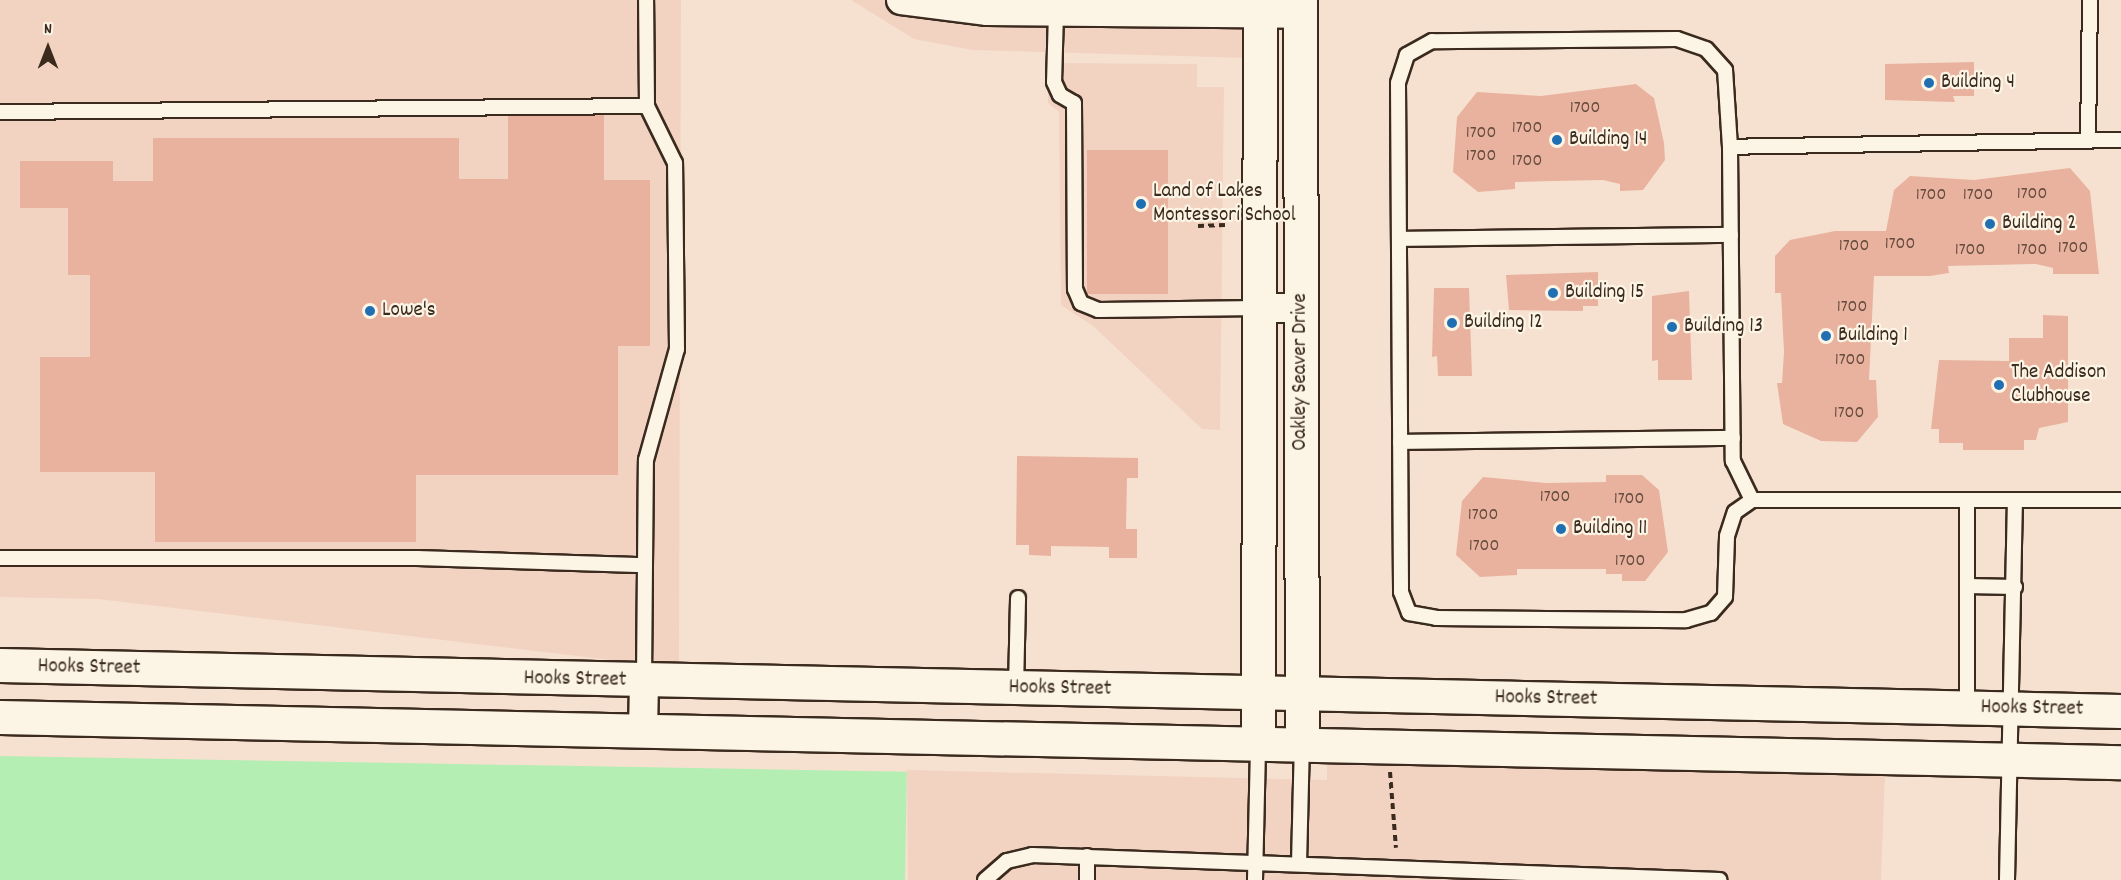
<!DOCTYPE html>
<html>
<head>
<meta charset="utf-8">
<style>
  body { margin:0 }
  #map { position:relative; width:2121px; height:880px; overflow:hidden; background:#f6e1d0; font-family:Dekko,sans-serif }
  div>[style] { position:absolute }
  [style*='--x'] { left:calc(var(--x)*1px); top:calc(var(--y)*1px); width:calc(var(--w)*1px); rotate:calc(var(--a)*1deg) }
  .built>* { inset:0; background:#f2d3c1 }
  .green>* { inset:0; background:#b4eeb3; transform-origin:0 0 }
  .building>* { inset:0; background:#e9b29e; transform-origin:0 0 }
  .path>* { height:4px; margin-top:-2px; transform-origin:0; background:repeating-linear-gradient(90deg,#3b2a1e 0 6px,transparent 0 10.5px) }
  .roads { filter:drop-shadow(2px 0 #3b2a1e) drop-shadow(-2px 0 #3b2a1e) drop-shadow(0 2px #3b2a1e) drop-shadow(0 -2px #3b2a1e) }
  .lane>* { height:14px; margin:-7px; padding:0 7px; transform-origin:7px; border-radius:7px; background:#fcf5e5 }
  .street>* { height:28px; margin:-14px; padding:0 14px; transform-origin:14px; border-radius:14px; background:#fcf5e5 }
  .secondary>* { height:33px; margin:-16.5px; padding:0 16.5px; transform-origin:16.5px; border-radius:16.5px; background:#fcf5e5 }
  .dots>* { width:16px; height:16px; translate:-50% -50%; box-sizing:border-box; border:3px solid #fcf5e5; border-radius:50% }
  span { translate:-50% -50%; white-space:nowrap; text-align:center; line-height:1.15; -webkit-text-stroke:4.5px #fcf5e5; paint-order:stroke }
  .number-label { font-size:18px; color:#664c3e }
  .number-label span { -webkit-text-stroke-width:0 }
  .poi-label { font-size:21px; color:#3b2a1e }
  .left { translate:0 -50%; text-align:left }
  .street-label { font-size:21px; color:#3b2a1e }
  .north { position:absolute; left:18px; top:18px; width:60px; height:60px; -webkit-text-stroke:4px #fcf5e5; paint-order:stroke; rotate:0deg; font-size:16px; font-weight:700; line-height:24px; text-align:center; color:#3b2a1e }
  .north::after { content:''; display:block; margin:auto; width:21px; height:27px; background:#3b2a1e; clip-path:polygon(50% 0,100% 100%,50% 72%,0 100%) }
</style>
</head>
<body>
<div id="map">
  <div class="built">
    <div style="clip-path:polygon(0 0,681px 0,679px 668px,98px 599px,0 597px)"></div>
    <div style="clip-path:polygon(851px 0,1247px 0,1248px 58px,972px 50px,914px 39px)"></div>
    <div style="clip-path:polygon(1048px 63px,1197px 64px,1197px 87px,1224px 87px,1220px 430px,1202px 429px,1093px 326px,1061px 305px,1059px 112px,1048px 103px)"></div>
    <div style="clip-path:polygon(1327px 758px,1885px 771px,1881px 880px,908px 880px,907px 770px,1327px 780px)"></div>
  </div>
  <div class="green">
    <div style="left:0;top:756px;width:907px;height:124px;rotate:1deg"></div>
  </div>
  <div class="building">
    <div style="clip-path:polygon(1974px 62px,1974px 96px,1953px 96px,1955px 102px,1885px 100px,1885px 64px)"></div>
    <div style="clip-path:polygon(1636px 84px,1654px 98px,1664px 143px,1665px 160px,1643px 190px,1620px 191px,1620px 184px,1603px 180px,1554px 181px,1515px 182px,1515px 189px,1478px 192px,1453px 172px,1457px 117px,1477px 92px,1541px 96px)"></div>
    <div style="clip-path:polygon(604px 115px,604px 180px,650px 180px,650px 346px,618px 346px,618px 475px,416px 475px,416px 542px,155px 542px,155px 472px,40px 472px,40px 357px,90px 357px,90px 275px,68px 275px,68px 208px,20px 208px,20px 161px,113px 161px,113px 181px,153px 181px,153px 138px,459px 138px,459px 179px,508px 179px,508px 116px)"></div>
    <div style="left:1087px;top:150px;width:81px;height:144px"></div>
    <div style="clip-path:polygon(2070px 168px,2090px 191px,2099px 274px,2053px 274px,2053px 268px,2036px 264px,1948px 266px,1949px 273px,1930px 276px,1874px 276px,1869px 380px,1876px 380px,1878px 417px,1857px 442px,1821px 441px,1783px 424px,1777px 383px,1782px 383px,1784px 352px,1781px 293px,1775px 293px,1775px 256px,1790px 240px,1835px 231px,1886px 231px,1894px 190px,1910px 176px,1974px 180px)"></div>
    <div style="clip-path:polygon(1598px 272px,1598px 306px,1583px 306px,1583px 311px,1509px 310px,1506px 275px)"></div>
    <div style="clip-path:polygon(1434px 288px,1469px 288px,1472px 376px,1438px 376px,1437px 356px,1432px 357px)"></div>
    <div style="clip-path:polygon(1689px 291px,1692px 380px,1658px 380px,1658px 360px,1652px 361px,1652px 296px)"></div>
    <div style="clip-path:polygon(2043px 315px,2068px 316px,2068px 422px,2039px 428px,2036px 440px,2024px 440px,2024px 450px,1963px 450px,1963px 443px,1939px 443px,1939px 429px,1931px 429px,1939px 360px,2009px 361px,2009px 338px,2043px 338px)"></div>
    <div style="clip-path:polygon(1017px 456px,1138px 458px,1138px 478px,1127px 478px,1126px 529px,1137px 529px,1137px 558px,1109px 558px,1109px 547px,1051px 546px,1051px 556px,1029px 555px,1029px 545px,1016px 545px)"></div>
    <div style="clip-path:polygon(1606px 475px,1642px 475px,1659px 490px,1668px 552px,1645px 581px,1622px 581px,1622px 574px,1606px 574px,1606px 569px,1517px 569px,1517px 575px,1480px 577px,1456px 555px,1462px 501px,1483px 477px,1546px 483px,1606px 482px)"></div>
  </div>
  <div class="path">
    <div style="--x:1198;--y:226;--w:27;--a:-2"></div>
    <div style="--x:1390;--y:772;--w:76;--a:85.5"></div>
  </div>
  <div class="roads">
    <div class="lane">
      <div style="--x:1056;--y:12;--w:70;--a:91.6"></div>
      <div style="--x:1054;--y:82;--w:14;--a:65"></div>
      <div style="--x:1060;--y:95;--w:16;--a:30"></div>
      <div style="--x:1074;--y:103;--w:186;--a:89.7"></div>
      <div style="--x:1075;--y:289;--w:15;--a:67"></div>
      <div style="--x:1081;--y:303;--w:18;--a:22"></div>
      <div style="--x:1098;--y:310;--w:162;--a:-0.7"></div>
      <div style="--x:0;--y:112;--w:647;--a:-0.53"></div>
      <div style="--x:2121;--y:140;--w:391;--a:179"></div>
      <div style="--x:1730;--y:147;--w:314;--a:89.5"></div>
      <div style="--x:1733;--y:461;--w:43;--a:64"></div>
      <div style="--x:1752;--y:500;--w:369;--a:0"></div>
      <div style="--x:2088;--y:141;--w:141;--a:-89.2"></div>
      <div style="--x:1730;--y:147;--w:77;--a:-93.7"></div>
      <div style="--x:1725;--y:70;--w:28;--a:-132"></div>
      <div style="--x:1706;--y:49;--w:31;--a:-161"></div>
      <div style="--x:1677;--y:39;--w:245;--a:179.5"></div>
      <div style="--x:1432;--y:41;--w:29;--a:151"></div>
      <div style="--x:1407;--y:55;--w:29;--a:108"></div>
      <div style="--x:1398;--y:83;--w:509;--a:89.66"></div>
      <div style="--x:1401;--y:592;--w:22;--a:69"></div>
      <div style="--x:1409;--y:613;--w:27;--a:10"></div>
      <div style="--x:1436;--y:618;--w:250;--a:0.5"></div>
      <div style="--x:1686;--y:620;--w:26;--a:-16"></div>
      <div style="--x:1711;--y:613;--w:21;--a:-49"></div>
      <div style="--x:1725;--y:597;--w:61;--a:-88.1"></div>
      <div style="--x:1727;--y:536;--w:25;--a:-72"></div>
      <div style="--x:1735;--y:512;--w:21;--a:-35"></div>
      <div style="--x:1399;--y:239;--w:332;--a:-0.7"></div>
      <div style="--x:1400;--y:442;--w:333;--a:-0.7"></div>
      <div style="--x:0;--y:558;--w:417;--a:0"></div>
      <div style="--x:417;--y:558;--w:228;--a:1.8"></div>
      <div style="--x:1967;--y:586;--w:48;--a:1.2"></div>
      <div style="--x:644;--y:680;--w:220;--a:-89.5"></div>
      <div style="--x:646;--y:460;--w:115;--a:-74.4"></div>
      <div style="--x:677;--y:349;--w:186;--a:-90.6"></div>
      <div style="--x:675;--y:163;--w:64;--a:-116.2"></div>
      <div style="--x:647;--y:106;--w:106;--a:-90.5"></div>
      <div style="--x:1016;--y:688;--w:90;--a:-88.7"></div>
      <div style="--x:1967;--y:708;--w:208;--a:-90"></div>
      <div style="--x:1299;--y:864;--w:120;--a:-88.6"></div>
      <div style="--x:985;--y:880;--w:29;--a:-41"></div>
      <div style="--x:1007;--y:861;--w:26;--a:-13"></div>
      <div style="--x:1032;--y:855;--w:688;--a:2.08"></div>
      <div style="--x:1087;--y:880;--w:24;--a:-90"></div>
      <div style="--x:1255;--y:880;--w:137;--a:-88.7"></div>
      <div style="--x:2007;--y:880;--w:380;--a:-88.8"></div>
    </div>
    <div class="street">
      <div style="--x:901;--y:0;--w:87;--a:7.3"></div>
      <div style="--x:987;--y:11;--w:313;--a:0.5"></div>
      <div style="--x:1260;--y:308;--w:41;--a:0"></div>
      <div style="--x:643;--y:731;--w:49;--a:-88.8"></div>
    </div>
    <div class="secondary">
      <div style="--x:1300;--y:0;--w:744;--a:89.85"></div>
      <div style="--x:0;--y:665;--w:2121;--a:1.24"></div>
      <div style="--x:0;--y:717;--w:2121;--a:1.22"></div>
      <div style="--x:1258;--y:743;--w:743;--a:-89.85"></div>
    </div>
  </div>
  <div class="dots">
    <div style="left:1929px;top:83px;background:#1f6fb2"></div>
    <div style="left:1557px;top:140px;background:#1f6fb2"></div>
    <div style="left:1141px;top:204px;background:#1f6fb2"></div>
    <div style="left:1990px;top:224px;background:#1f6fb2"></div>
    <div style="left:1553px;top:293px;background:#1f6fb2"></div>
    <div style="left:370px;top:311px;background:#1f6fb2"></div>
    <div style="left:1452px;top:323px;background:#1f6fb2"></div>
    <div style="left:1672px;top:327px;background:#1f6fb2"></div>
    <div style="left:1826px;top:336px;background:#1f6fb2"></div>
    <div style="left:1999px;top:385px;background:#1f6fb2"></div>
    <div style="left:1561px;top:529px;background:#1f6fb2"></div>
  </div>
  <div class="number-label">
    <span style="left:1585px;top:109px">1700</span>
    <span style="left:1527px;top:129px">1700</span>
    <span style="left:1481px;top:134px">1700</span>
    <span style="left:1481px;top:157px">1700</span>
    <span style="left:1527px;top:162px">1700</span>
    <span style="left:2032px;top:195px">1700</span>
    <span style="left:1931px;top:196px">1700</span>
    <span style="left:1978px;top:196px">1700</span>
    <span style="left:1900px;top:245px">1700</span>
    <span style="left:1854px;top:247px">1700</span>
    <span style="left:2073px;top:249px">1700</span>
    <span style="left:1970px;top:251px">1700</span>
    <span style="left:2032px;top:251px">1700</span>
    <span style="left:1852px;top:308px">1700</span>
    <span style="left:1850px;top:361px">1700</span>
    <span style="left:1849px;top:414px">1700</span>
    <span style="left:1555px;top:498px">1700</span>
    <span style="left:1629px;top:500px">1700</span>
    <span style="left:1483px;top:516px">1700</span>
    <span style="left:1484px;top:547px">1700</span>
    <span style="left:1630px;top:562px">1700</span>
  </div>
  <div class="poi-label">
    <span class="left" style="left:1941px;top:83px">Building 4</span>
    <span class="left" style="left:1569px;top:140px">Building 14</span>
    <span class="left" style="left:1153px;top:204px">Land of Lakes<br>Montessori School</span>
    <span class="left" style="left:2002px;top:224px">Building 2</span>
    <span class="left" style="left:1565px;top:293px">Building 15</span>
    <span class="left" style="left:382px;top:311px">Lowe's</span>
    <span class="left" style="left:1464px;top:323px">Building 12</span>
    <span class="left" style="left:1684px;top:327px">Building 13</span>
    <span class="left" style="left:1838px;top:336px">Building 1</span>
    <span class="left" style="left:2011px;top:385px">The Addison<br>Clubhouse</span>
    <span class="left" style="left:1573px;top:529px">Building 11</span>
  </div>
  <div class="street-label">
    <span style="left:1301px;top:372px;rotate:-90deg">Oakley Seaver Drive</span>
    <span style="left:89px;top:668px;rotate:1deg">Hooks Street</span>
    <span style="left:575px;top:680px;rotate:1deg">Hooks Street</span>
    <span style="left:1060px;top:689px;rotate:1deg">Hooks Street</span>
    <span style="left:1546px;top:699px;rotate:1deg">Hooks Street</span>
    <span style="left:2032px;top:709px;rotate:1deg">Hooks Street</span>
  </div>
  <div class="north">N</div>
</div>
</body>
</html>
